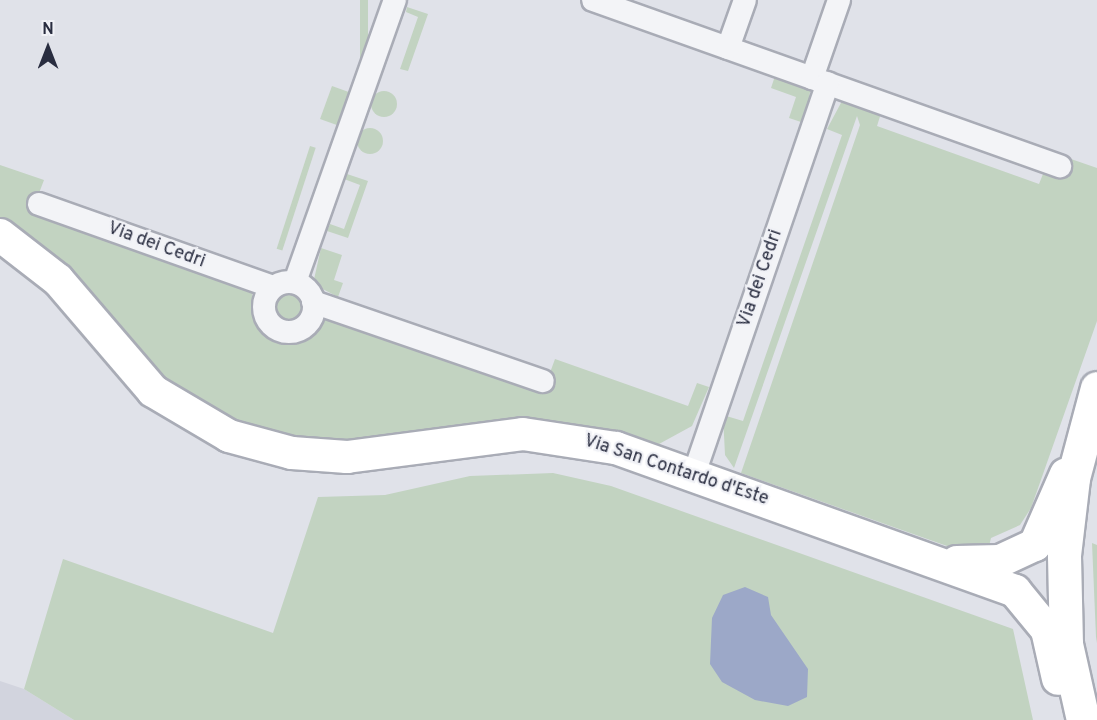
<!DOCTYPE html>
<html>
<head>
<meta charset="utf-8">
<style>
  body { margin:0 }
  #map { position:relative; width:1097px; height:720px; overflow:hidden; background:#e0e2e9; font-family:Overpass,sans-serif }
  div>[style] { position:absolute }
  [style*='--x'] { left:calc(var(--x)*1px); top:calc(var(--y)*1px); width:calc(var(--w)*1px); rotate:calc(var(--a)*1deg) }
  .built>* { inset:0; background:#d2d4de }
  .green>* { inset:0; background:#c2d3c1; transform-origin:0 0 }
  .round { border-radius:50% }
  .water>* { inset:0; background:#9ca8c8 }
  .roads { filter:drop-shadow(2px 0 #a9acb6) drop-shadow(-2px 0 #a9acb6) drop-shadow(0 2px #a9acb6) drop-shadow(0 -2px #a9acb6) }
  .street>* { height:22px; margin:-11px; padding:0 11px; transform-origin:11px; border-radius:11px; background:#f3f4f7 }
  .street>.ring { margin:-11px; padding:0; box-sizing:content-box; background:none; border:22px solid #f3f4f7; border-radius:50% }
  .secondary>* { height:32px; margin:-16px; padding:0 16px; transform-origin:16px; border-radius:16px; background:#fff }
  .primary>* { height:33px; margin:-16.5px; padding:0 16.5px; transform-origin:16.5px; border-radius:16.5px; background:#fff }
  span { translate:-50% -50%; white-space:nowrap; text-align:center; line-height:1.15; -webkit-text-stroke:4.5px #f0f1f6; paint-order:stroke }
  .street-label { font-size:18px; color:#292d40 }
  .north { position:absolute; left:18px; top:18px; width:60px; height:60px; -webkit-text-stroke:4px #f0f1f6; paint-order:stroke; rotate:0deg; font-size:16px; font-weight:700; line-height:24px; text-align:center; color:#292d40 }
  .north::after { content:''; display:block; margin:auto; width:21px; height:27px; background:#292d40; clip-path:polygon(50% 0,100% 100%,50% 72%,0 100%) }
</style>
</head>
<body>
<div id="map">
  <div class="built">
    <div style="clip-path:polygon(0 681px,24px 689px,74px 720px,0 720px)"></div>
  </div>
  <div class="green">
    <div style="left:360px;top:0;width:8px;height:65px"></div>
    <div style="clip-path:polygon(407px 7px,428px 14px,408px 71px,400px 69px,418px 17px,406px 12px)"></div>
    <div style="clip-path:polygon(776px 73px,811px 87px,804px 123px,789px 118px,796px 97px,771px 88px)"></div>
    <div style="left:332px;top:86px;width:20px;height:35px;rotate:20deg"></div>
    <div class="round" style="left:371px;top:91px;width:26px;height:26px"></div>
    <div style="clip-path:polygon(842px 101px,882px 110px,877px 126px,1039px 184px,1045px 169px,1065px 176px,1071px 159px,1097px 168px,1097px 321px,1031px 508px,1020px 525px,991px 538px,988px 550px,947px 546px,741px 473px,860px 125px,857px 116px,734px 468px,725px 455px,723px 415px,743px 421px,842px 135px,827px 129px)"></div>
    <div class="round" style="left:357px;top:128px;width:26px;height:26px"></div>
    <div style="left:310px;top:146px;width:6px;height:108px;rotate:18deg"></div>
    <div style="clip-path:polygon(0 165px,44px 180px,33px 209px,252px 288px,253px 313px,266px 331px,286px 339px,311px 336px,330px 314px,544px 389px,555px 359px,688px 406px,697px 383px,709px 387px,692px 426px,659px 444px,562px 422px,516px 419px,392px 438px,316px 441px,258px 429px,203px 406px,158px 376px,63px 270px,0 219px)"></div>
    <div style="clip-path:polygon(347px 174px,368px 181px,348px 238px,327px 231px,330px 224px,344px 229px,360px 185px,344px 179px)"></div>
    <div style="clip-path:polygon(321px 248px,342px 255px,334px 280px,343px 283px,338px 297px,313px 284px)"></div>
    <div class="round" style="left:274px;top:292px;width:30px;height:30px"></div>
    <div style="clip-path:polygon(553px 473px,611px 486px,1013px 629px,1033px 720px,74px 720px,24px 689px,63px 559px,273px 633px,318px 497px,385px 495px,470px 476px)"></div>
    <div style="clip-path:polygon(1092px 543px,1097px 545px,1097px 643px,1096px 637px)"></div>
  </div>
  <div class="water">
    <div style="clip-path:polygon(745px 587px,768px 597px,771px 615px,808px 669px,807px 697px,788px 706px,755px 700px,722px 682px,710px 664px,712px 618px,723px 595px)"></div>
  </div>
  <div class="roads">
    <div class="street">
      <div style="--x:593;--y:0;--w:496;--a:19.6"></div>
      <div style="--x:728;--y:48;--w:51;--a:-70.5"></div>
      <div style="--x:812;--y:78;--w:83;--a:-70.9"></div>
      <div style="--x:39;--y:204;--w:248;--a:19.5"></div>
      <div style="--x:295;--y:282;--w:299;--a:-70.5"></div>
      <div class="ring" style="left:264px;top:282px;width:28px;height:28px"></div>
      <div style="--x:313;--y:302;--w:243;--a:19"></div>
      <div style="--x:694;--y:474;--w:413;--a:-71.1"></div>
    </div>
    <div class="secondary">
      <div style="--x:0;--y:235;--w:73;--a:37.8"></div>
      <div style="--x:58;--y:280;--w:146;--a:49.4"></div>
      <div style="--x:153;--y:391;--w:88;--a:30.6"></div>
      <div style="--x:229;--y:436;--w:65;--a:15.1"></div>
      <div style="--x:292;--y:453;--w:55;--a:4.2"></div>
      <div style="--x:347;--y:457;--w:177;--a:-7.4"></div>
      <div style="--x:523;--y:434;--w:94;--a:8.6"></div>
      <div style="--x:616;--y:448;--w:424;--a:19.7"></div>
      <div style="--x:1015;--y:591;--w:50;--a:50.6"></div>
      <div style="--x:1047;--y:630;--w:50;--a:77.3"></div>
      <div style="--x:957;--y:562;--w:43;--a:-1.3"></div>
      <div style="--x:1000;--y:561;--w:38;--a:-25"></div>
      <div style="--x:1035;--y:545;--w:77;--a:-66.4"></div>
    </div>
    <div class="primary">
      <div style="--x:1083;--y:720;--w:78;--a:-102.6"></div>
      <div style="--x:1066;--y:644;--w:89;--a:-91.3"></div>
      <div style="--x:1064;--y:555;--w:78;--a:-83.3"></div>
      <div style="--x:1073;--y:478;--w:93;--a:-75.1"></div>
    </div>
  </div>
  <div class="street-label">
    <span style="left:156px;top:246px;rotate:20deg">Via dei Cedri</span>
    <span style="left:761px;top:279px;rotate:-71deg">Via dei Cedri</span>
    <span style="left:676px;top:471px;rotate:18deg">Via San Contardo d'Este</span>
  </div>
  <div class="north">N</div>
</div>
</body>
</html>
